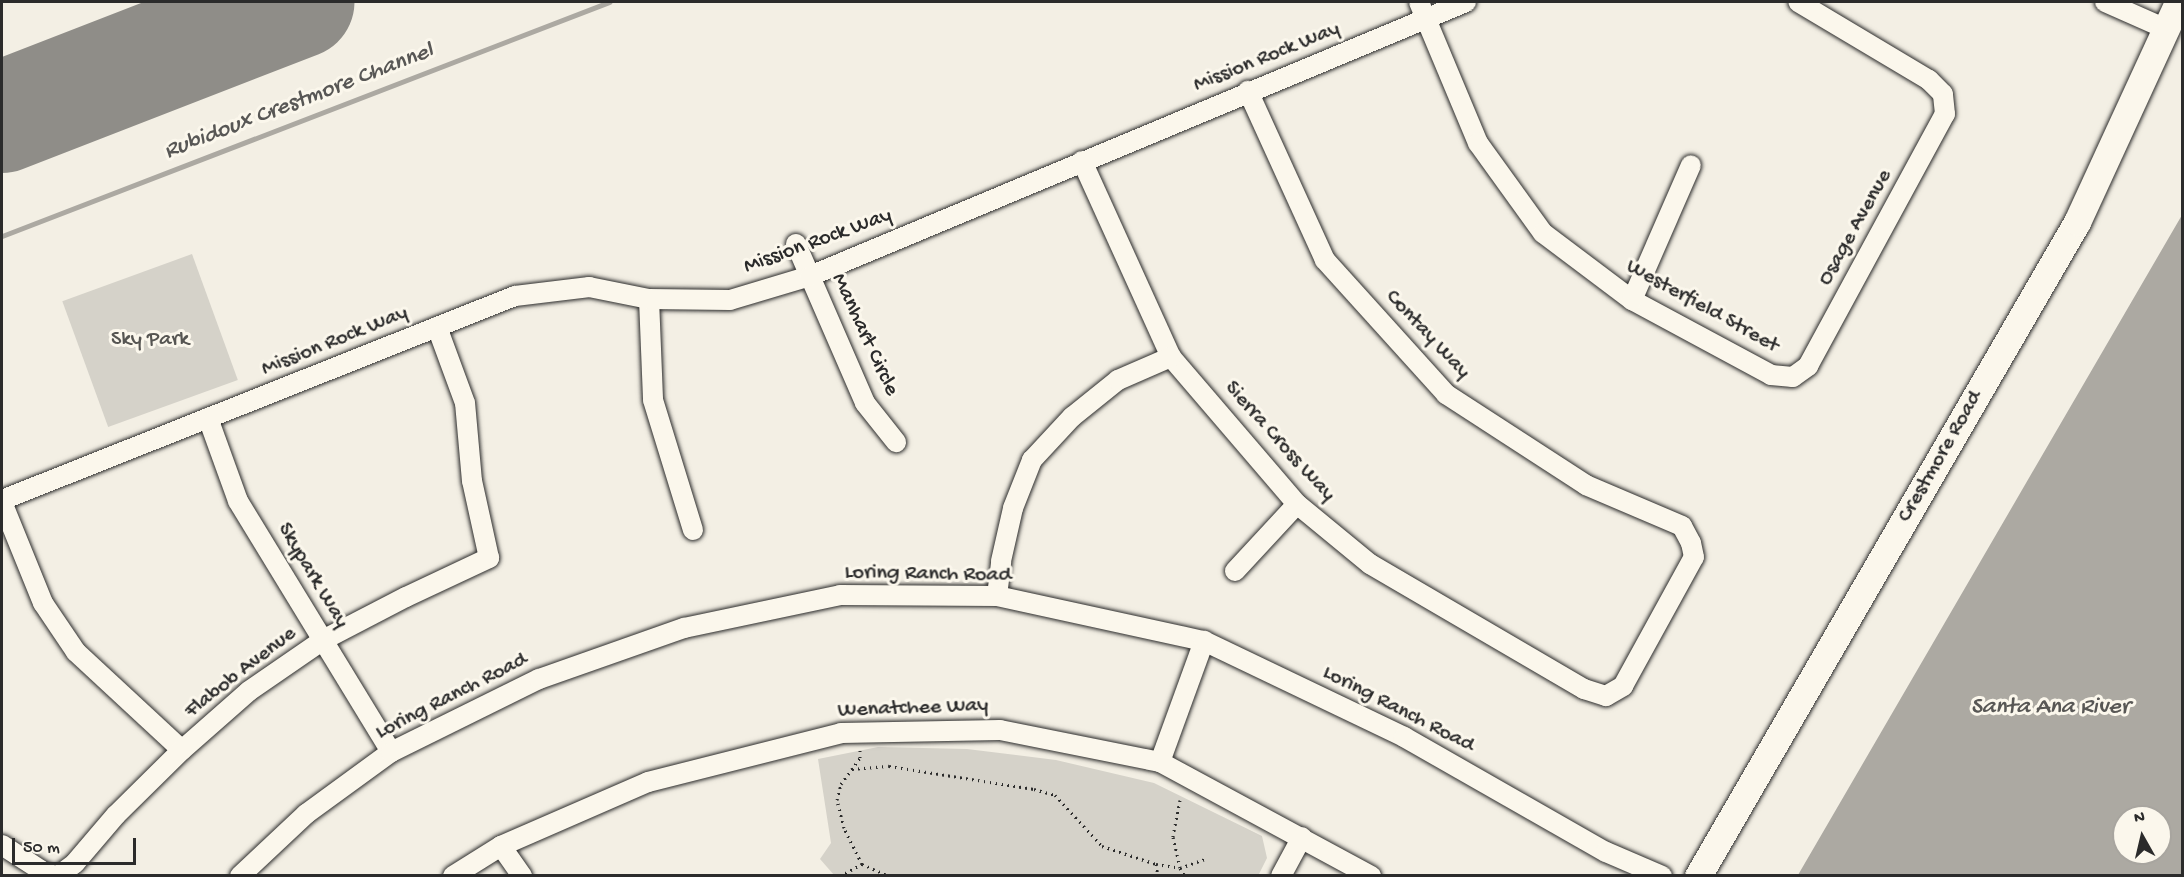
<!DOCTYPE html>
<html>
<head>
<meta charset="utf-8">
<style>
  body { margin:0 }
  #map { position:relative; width:2184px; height:877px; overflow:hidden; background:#f3efe4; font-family:"Gochi Hand",sans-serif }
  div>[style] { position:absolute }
  .green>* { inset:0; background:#d5d2c9; transform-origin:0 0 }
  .water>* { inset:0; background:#aca9a2 }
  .stream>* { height:5px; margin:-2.5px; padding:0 2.5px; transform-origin:2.5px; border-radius:2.5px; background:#aca9a2 }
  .runway>* { height:112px; margin:-56px; padding:0 56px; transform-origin:56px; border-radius:56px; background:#8f8d88 }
  .path>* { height:3px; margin-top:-1.5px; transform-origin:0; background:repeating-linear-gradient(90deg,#2b2b2b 0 1.5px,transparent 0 6px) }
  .roads { filter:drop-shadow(0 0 2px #2b2b2b) drop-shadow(0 0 2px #2b2b2b) }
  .street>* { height:20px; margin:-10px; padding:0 10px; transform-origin:10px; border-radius:10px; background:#fbf7ec }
  .secondary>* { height:27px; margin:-13.5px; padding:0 13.5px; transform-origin:13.5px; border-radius:13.5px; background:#fbf7ec }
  span { translate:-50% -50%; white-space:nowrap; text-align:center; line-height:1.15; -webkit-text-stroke:6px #fbf7ec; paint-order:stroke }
  .street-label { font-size:22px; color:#2b2b2b }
  .park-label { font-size:22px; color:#565552 }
  .water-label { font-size:24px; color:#585755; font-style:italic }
  .frame { position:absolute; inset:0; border:3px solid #2b2b2b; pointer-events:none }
  .north { position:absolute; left:2112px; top:805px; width:60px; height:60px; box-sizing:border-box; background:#fbf7ec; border:2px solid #a8a59f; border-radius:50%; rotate:352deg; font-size:16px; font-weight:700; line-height:24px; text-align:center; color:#2b2b2b }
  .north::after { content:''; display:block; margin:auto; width:21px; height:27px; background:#2b2b2b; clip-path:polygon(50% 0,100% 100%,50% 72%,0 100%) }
  .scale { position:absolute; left:12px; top:838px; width:124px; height:27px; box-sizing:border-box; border:3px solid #2b2b2b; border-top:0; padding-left:8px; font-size:18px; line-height:21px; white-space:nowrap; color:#2b2b2b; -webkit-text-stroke:4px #fbf7ec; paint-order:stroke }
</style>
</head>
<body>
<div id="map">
  <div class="green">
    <div style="left:192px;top:254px;width:134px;height:138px;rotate:70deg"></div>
    <div style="clip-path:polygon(878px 747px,967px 749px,1056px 760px,1154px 783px,1262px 836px,1267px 858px,1258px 876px,834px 875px,820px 859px,831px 843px,818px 759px)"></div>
  </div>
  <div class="water">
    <div style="clip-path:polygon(evenodd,2182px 215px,2182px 875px,1798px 875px,2182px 215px,2124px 817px,2160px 817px,2160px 853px,2124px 853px,2124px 817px)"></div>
  </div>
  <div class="stream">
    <div style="left:2px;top:236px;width:651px;rotate:-21.08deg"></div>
  </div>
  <div class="runway">
    <div style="left:2px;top:117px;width:318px;rotate:-21.2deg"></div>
  </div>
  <div class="path">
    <div style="left:852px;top:769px;width:37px;rotate:-5deg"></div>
    <div style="left:889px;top:766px;width:147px;rotate:9deg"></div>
    <div style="left:1034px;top:789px;width:22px;rotate:16deg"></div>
    <div style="left:1055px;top:795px;width:69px;rotate:47.3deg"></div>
    <div style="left:1102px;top:846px;width:57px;rotate:18.4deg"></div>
    <div style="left:1156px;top:864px;width:24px;rotate:9deg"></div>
    <div style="left:1180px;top:868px;width:29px;rotate:-20deg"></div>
    <div style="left:1180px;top:800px;width:38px;rotate:101deg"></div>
    <div style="left:1173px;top:837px;width:32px;rotate:77deg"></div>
    <div style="left:1180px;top:868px;width:9px;rotate:58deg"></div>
    <div style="left:862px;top:864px;width:30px;rotate:24deg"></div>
    <div style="left:1156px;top:864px;width:12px;rotate:81deg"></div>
    <div style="left:840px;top:876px;width:25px;rotate:-29deg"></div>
    <div style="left:862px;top:864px;width:40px;rotate:-116.6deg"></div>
    <div style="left:844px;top:828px;width:29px;rotate:-104deg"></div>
    <div style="left:837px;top:800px;width:16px;rotate:-76deg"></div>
    <div style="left:841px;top:784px;width:32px;rotate:-54deg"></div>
    <div style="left:860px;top:758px;width:9px;rotate:-90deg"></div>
  </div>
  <div class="roads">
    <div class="street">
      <div style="left:1419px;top:2px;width:153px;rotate:67.3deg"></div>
      <div style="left:1478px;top:143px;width:111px;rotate:54.2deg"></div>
      <div style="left:1543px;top:233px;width:111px;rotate:37deg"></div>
      <div style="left:1632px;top:300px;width:158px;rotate:28.3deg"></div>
      <div style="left:1771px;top:375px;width:22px;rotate:5deg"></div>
      <div style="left:1793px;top:377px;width:19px;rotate:-36deg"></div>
      <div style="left:1808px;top:366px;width:287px;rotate:-61.5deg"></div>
      <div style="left:1945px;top:114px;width:20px;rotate:-96deg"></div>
      <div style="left:1943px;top:94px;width:20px;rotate:-135deg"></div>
      <div style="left:1929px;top:80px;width:152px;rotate:-149.2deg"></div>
      <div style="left:2105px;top:2px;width:64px;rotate:23.8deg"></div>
      <div style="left:1082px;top:161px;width:215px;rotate:65.6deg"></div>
      <div style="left:1171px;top:357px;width:194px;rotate:49.4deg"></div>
      <div style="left:1297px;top:504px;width:94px;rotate:39.4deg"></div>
      <div style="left:1370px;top:564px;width:248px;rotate:30.3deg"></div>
      <div style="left:1584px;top:689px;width:23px;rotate:18deg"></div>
      <div style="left:1606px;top:696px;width:20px;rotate:-30deg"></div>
      <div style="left:1623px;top:686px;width:147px;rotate:-61.2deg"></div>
      <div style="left:1694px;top:557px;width:14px;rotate:-102deg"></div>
      <div style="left:1691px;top:543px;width:19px;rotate:-118deg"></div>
      <div style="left:1682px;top:526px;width:104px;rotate:-156.9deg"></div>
      <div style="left:1586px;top:485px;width:167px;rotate:-147deg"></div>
      <div style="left:1446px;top:394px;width:181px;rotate:-132.1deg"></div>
      <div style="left:1325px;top:260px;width:186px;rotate:-114.5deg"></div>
      <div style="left:796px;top:244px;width:173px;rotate:66.5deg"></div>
      <div style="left:865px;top:403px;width:50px;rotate:51.5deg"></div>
      <div style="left:649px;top:299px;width:101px;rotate:87.7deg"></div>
      <div style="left:653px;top:400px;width:136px;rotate:72.9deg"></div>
      <div style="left:1632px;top:300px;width:147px;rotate:-66.4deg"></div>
      <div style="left:208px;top:418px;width:88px;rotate:70.1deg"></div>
      <div style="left:238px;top:501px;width:294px;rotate:58.6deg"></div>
      <div style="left:2px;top:500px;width:552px;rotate:-21.69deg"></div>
      <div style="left:515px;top:296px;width:75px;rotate:-6.9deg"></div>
      <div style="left:589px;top:287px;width:61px;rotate:11.3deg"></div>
      <div style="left:649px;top:299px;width:81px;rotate:0.7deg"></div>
      <div style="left:730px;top:300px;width:84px;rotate:-16.7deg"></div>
      <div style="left:810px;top:276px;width:711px;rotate:-22.67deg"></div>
      <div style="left:2px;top:502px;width:109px;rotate:67.9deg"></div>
      <div style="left:43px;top:603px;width:59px;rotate:56deg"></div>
      <div style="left:76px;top:652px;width:144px;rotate:42.8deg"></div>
      <div style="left:1235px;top:571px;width:91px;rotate:-47.2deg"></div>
      <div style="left:997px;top:596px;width:35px;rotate:-83deg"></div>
      <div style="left:1001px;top:561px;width:54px;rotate:-77.2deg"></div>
      <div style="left:1013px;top:508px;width:52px;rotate:-68.4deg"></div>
      <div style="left:1032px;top:460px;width:59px;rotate:-47.1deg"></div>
      <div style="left:1072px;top:417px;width:59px;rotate:-38.8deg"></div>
      <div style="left:1118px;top:380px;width:58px;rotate:-23.5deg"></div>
      <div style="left:1160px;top:762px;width:129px;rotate:-70deg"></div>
      <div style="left:2px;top:845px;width:48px;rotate:33deg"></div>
      <div style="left:42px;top:871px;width:14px;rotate:21deg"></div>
      <div style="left:501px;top:846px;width:37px;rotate:55deg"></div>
      <div style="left:58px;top:876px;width:21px;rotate:-37deg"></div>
      <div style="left:75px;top:863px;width:63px;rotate:-49.5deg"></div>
      <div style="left:116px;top:815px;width:93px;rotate:-44.6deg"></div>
      <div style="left:182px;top:750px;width:89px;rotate:-41.4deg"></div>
      <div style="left:249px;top:691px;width:90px;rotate:-34.6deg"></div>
      <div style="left:323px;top:640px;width:93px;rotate:-27.4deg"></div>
      <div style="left:406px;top:597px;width:92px;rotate:-25.2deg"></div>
      <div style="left:489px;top:558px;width:79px;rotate:-102.4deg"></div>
      <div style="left:472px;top:481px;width:78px;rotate:-95.1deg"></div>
      <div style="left:465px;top:403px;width:81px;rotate:-110.2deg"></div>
      <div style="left:240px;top:876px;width:91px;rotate:-43.2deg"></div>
      <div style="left:306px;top:814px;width:105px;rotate:-36.1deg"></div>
      <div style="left:391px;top:752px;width:165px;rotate:-26.3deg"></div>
      <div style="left:539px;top:679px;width:154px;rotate:-19.4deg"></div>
      <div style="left:684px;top:628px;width:159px;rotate:-11.9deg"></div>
      <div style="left:840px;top:595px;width:157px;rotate:0.4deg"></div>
      <div style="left:997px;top:596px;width:212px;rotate:12.3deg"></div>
      <div style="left:1204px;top:641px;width:222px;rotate:25.6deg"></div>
      <div style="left:1404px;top:737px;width:232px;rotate:29.7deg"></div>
      <div style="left:1606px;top:852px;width:61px;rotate:23.2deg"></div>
      <div style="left:453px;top:876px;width:57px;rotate:-32deg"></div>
      <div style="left:501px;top:846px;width:160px;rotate:-23.5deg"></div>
      <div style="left:648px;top:782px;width:199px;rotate:-14.2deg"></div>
      <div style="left:841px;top:733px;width:159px;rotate:-1.1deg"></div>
      <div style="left:1000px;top:730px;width:163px;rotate:11.3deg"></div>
      <div style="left:1160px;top:762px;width:240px;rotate:28.4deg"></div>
      <div style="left:1281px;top:876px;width:44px;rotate:-61.7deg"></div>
    </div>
    <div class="secondary">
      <div style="left:1698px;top:876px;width:756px;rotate:-59.91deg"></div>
      <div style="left:2077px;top:222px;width:242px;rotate:-65.3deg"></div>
    </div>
  </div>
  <div class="street-label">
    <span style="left:1267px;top:58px;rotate:-22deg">Mission Rock Way</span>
    <span style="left:1856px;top:228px;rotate:-61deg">Osage Avenue</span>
    <span style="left:818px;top:242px;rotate:-20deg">Mission Rock Way</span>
    <span style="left:1702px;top:307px;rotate:29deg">Westerfield Street</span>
    <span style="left:864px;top:335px;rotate:65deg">Manhart Circle</span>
    <span style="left:1427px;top:335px;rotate:47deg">Contay Way</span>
    <span style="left:335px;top:342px;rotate:-22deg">Mission Rock Way</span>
    <span style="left:1279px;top:442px;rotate:48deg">Sierra Cross Way</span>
    <span style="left:1941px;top:457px;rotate:-60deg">Crestmore Road</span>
    <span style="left:928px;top:575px;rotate:1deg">Loring Ranch Road</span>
    <span style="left:312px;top:576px;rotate:59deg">Skypark Way</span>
    <span style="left:241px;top:673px;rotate:-38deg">Flabob Avenue</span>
    <span style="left:452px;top:697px;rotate:-27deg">Loring Ranch Road</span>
    <span style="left:913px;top:709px;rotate:-2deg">Wenatchee Way</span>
    <span style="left:1398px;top:710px;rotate:27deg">Loring Ranch Road</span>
  </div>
  <div class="park-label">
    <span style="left:150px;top:341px">Sky Park</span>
  </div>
  <div class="water-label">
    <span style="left:299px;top:102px;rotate:-21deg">Rubidoux Crestmore Channel</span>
    <span style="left:2050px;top:708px">Santa Ana River</span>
  </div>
  <div class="frame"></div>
  <div class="north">N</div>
  <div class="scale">50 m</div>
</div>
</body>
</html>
